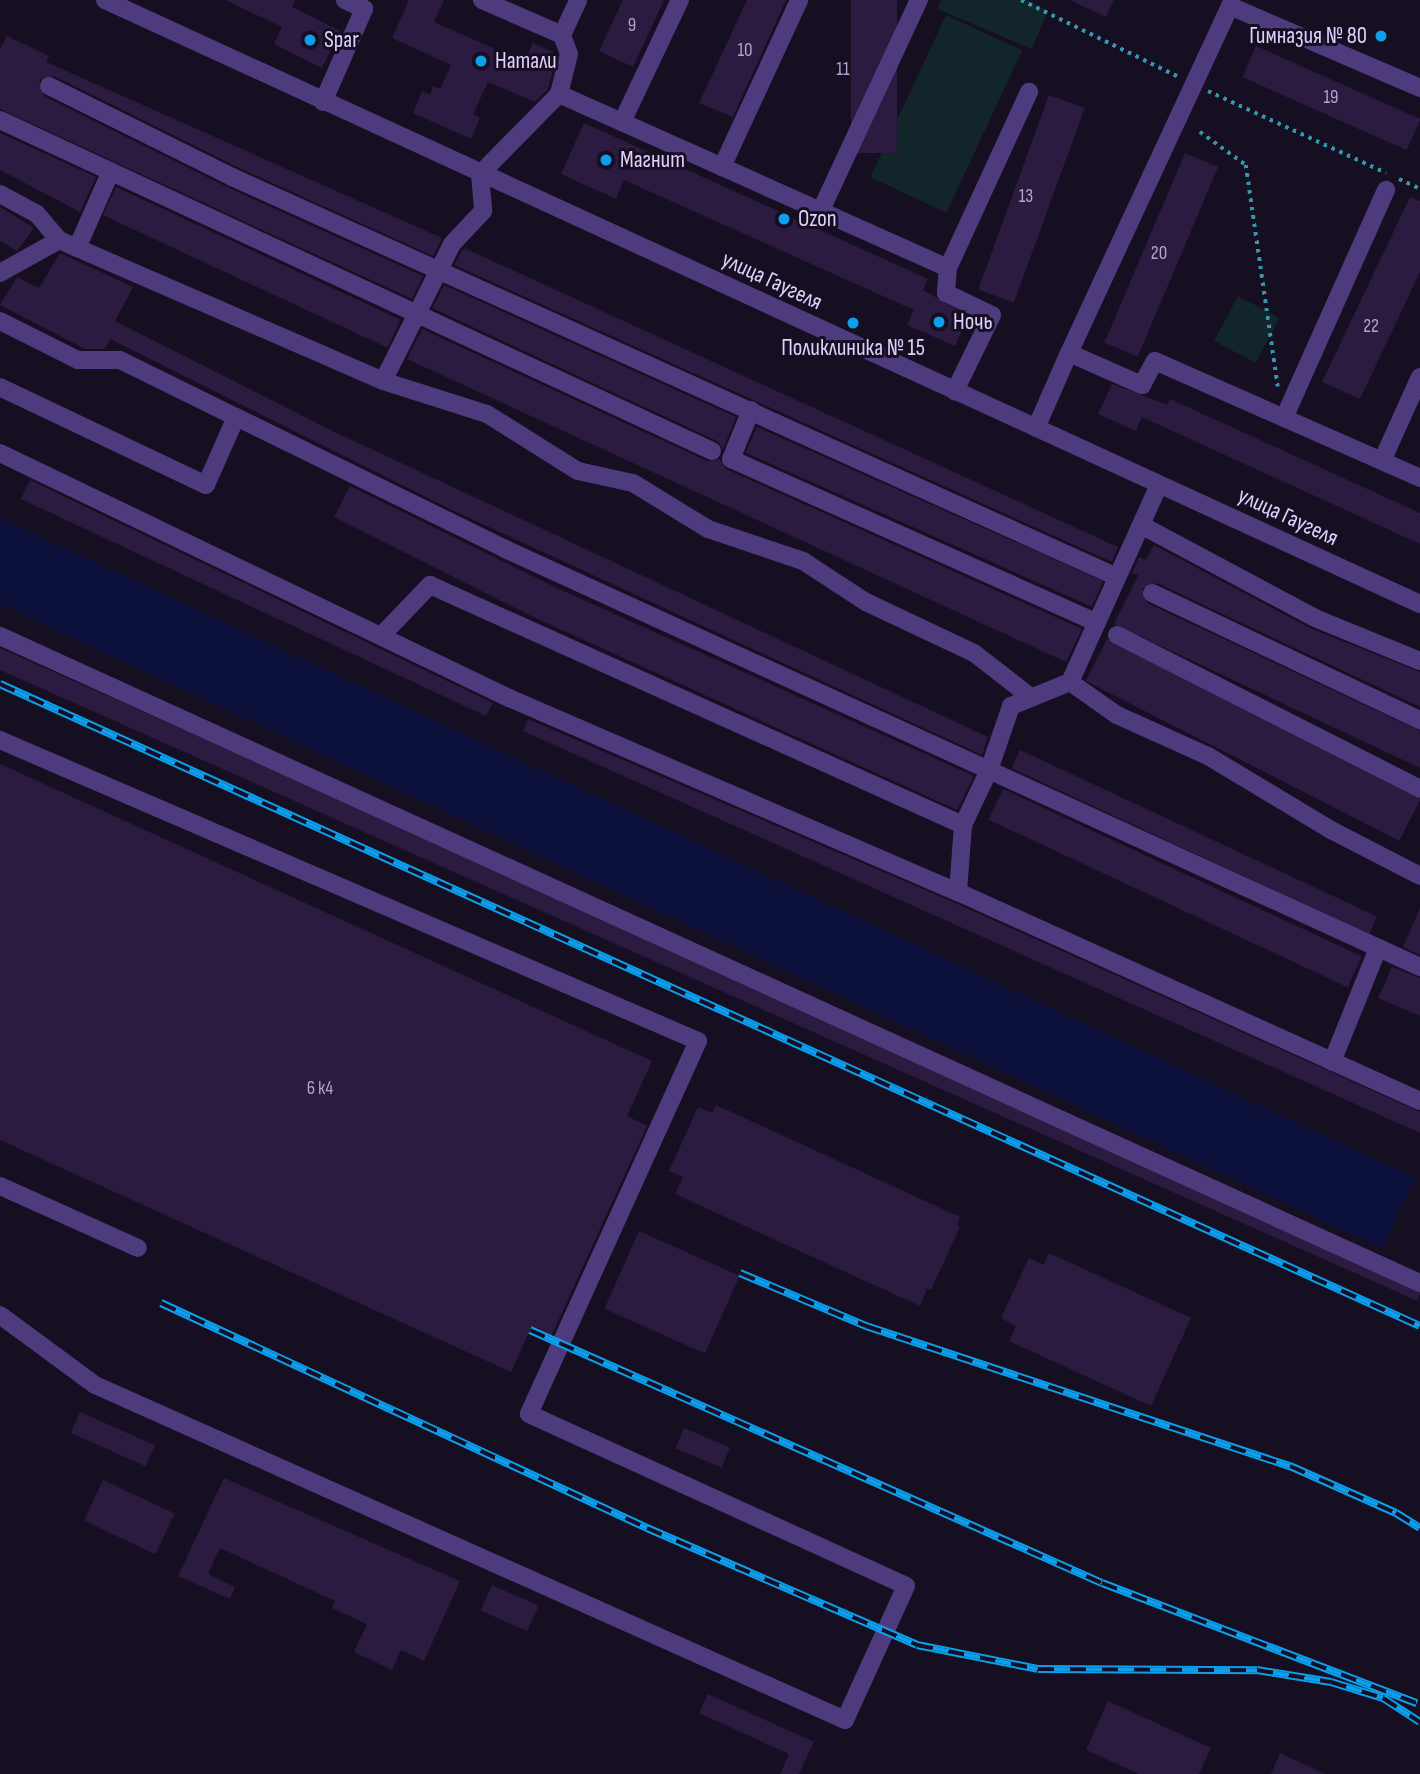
<!DOCTYPE html>
<html>
<head>
<meta charset="utf-8">
<style>
  body { margin:0 }
  #map { position:relative; width:1420px; height:1774px; overflow:hidden; background:#160e21; font-family:"Sofia Sans Condensed",sans-serif }
  div>[style] { position:absolute }
  .green>* { inset:0; background:#12252a; transform-origin:0 0 }
  .water>* { inset:0; background:#0c113c; transform-origin:0 0 }
  .building>* { inset:0; background:#2c1b41; transform-origin:0 0 }
  .path>* { height:3.5px; margin-top:-1.75px; transform-origin:0; background:repeating-linear-gradient(90deg,#3497ad 0 3.5px,transparent 0 8.5px) }
  .minor>* { height:18px; margin:-9px; padding:0 9px; transform-origin:9px; border-radius:9px; background:#4e3b7e }
  .rail>* { height:8px; margin-top:-4px; transform-origin:0; background:repeating-linear-gradient(90deg,#160e21 0 16px,#0b9fee 0 32px); box-sizing:border-box; border-block:2px solid #0b9fee }
  .dots>* { width:19px; height:19px; translate:-50% -50%; box-sizing:border-box; border:4px solid #160e21; border-radius:50% }
  span { translate:-50% -50%; white-space:nowrap; text-align:center; line-height:1.15; -webkit-text-stroke:6px #160e21; paint-order:stroke }
  .number-label { font-size:19px; color:#b3a3ce }
  .number-label span { -webkit-text-stroke-width:0 }
  .poi-label { font-size:23px; color:#e0d0fd }
  .right { translate:-100% -50%; text-align:right }
  .left { translate:0 -50%; text-align:left }
  .street-label { font-size:23px; color:#e0d0fd }
</style>
</head>
<body>
<div id="map">
  <div class="green">
    <div style="clip-path:polygon(941px 0,1025px 0,1048px 10px,1032px 49px,937px 9px)"></div>
    <div style="left:946px;top:15px;width:84px;height:179px;rotate:25deg"></div>
    <div style="left:1238px;top:296px;width:47px;height:51px;rotate:28deg"></div>
  </div>
  <div class="water">
    <div style="left:0;top:518px;width:1561px;height:78px;rotate:25deg"></div>
  </div>
  <div class="building">
    <div style="clip-path:polygon(225px 0,295px 0,292px 7px,340px 31px,322px 68px,274px 44px,282px 27px)"></div>
    <div style="clip-path:polygon(409px 0,444px 0,434px 22px,524px 62px,533px 43px,557px 54px,548px 89px,535px 102px,488px 82px,473px 114px,480px 118px,471px 139px,413px 113px,422px 91px,430px 95px,433px 86px,440px 89px,451px 65px,392px 38px)"></div>
    <div style="clip-path:polygon(623px 0,664px 0,633px 67px,599px 51px)"></div>
    <div style="clip-path:polygon(747px 0,786px 0,733px 117px,699px 103px)"></div>
    <div style="left:851px;top:0;width:46px;height:153px"></div>
    <div style="clip-path:polygon(1070px 0,1114px 0,1106px 17px)"></div>
    <div style="clip-path:polygon(7px 36px,49px 56px,46px 62px,442px 238px,433px 256px,237px 167px,54px 76px,39px 80px,44px 96px,227px 187px,423px 276px,412px 299px,0 109px,0 50px)"></div>
    <div style="left:1256px;top:46px;width:180px;height:34px;rotate:24deg"></div>
    <div style="left:1049px;top:95px;width:38px;height:207px;rotate:20deg"></div>
    <div style="clip-path:polygon(584px 123px,928px 279px,923px 290px,969px 316px,955px 346px,907px 325px,914px 310px,624px 180px,616px 199px,561px 174px)"></div>
    <div style="clip-path:polygon(0 133px,96px 177px,80px 212px,0 170px)"></div>
    <div style="left:1185px;top:153px;width:36px;height:206px;rotate:23deg"></div>
    <div style="left:116px;top:187px;width:314px;height:31px;rotate:25deg"></div>
    <div style="clip-path:polygon(1410px 197px,1420px 201px,1420px 272px,1360px 399px,1322px 382px)"></div>
    <div style="clip-path:polygon(0 207px,34px 228px,17px 251px,0 241px)"></div>
    <div style="clip-path:polygon(464px 248px,1118px 547px,1112px 562px,454px 265px)"></div>
    <div style="clip-path:polygon(60px 253px,133px 287px,115px 321px,337px 433px,988px 737px,982px 755px,450px 509px,110px 339px,105px 349px,85px 349px,0 305px,17px 277px,39px 288px)"></div>
    <div style="clip-path:polygon(444px 285px,736px 417px,723px 449px,717px 441px,432px 308px)"></div>
    <div style="clip-path:polygon(422px 329px,707px 461px,720px 459px,726px 469px,1082px 629px,1066px 662px,407px 359px)"></div>
    <div style="clip-path:polygon(1112px 384px,1168px 405px,1170px 399px,1420px 513px,1420px 544px,1142px 417px,1136px 431px,1098px 414px)"></div>
    <div style="left:757px;top:427px;width:379px;height:28px;rotate:24deg"></div>
    <div style="clip-path:polygon(30px 480px,493px 703px,486px 716px,21px 499px)"></div>
    <div style="clip-path:polygon(350px 486px,557px 588px,974px 776px,957px 810px,529px 615px,334px 517px)"></div>
    <div style="clip-path:polygon(1154px 545px,1310px 628px,1420px 672px,1420px 707px,1157px 583px,1142px 589px,1147px 603px,1420px 731px,1420px 768px,1114px 624px,1138px 575px,1132px 573px,1139px 557px,1146px 560px)"></div>
    <div style="left:1107px;top:639px;width:352px;height:47px;rotate:27deg"></div>
    <div style="left:0;top:648px;width:1560px;height:20px;rotate:24deg"></div>
    <div style="clip-path:polygon(528px 719px,953px 902px,1420px 1112px,1420px 1133px,523px 731px)"></div>
    <div style="left:1020px;top:750px;width:394px;height:20px;rotate:25deg"></div>
    <div style="clip-path:polygon(0 764px,652px 1061px,627px 1116px,647px 1126px,550px 1339px,530px 1330px,511px 1372px,0 1140px)"></div>
    <div style="left:1003px;top:789px;width:396px;height:34px;rotate:25deg"></div>
    <div style="clip-path:polygon(1420px 908px,1420px 955px,1403px 947px)"></div>
    <div style="clip-path:polygon(1392px 967px,1420px 978px,1420px 1016px,1378px 998px)"></div>
    <div style="clip-path:polygon(716px 1105px,960px 1217px,957px 1225px,960px 1227px,931px 1290px,927px 1289px,920px 1306px,675px 1194px,683px 1177px,669px 1171px,698px 1107px,712px 1113px)"></div>
    <div style="left:639px;top:1231px;width:110px;height:85px;rotate:24deg"></div>
    <div style="clip-path:polygon(1049px 1253px,1191px 1318px,1151px 1406px,1009px 1341px,1016px 1326px,1001px 1318px,1029px 1258px,1044px 1265px)"></div>
    <div style="left:80px;top:1412px;width:82px;height:23px;rotate:24deg"></div>
    <div style="left:684px;top:1428px;width:50px;height:22px;rotate:23deg"></div>
    <div style="clip-path:polygon(224px 1478px,460px 1581px,424px 1661px,401px 1650px,392px 1670px,354px 1652px,367px 1624px,332px 1608px,335px 1601px,220px 1548px,208px 1574px,235px 1587px,230px 1599px,178px 1576px)"></div>
    <div style="left:103px;top:1480px;width:79px;height:45px;rotate:25deg"></div>
    <div style="left:492px;top:1585px;width:51px;height:28px;rotate:24deg"></div>
    <div style="clip-path:polygon(708px 1694px,814px 1742px,799px 1774px,780px 1774px,789px 1754px,699px 1713px)"></div>
    <div style="clip-path:polygon(1108px 1701px,1211px 1748px,1199px 1774px,1139px 1774px,1086px 1750px)"></div>
    <div style="clip-path:polygon(1280px 1753px,1325px 1774px,1271px 1774px)"></div>
  </div>
  <div class="path">
    <div style="left:1021px;top:0;width:176px;rotate:26deg"></div>
    <div style="left:1208px;top:91px;width:196px;rotate:24.7deg"></div>
    <div style="left:1200px;top:132px;width:57px;rotate:35.7deg"></div>
    <div style="left:1246px;top:165px;width:224px;rotate:81.8deg"></div>
    <div style="left:1399px;top:179px;width:23px;rotate:25deg"></div>
  </div>
  <div class="minor">
    <div style="left:105px;top:0;width:1447px;rotate:24.67deg"></div>
    <div style="left:482px;top:0;width:87px;rotate:23.6deg"></div>
    <div style="left:562px;top:35px;width:38px;rotate:-65deg"></div>
    <div style="left:562px;top:35px;width:20px;rotate:70deg"></div>
    <div style="left:569px;top:54px;width:41px;rotate:104deg"></div>
    <div style="left:559px;top:94px;width:112px;rotate:134.6deg"></div>
    <div style="left:480px;top:174px;width:37px;rotate:85deg"></div>
    <div style="left:483px;top:211px;width:45px;rotate:133.2deg"></div>
    <div style="left:452px;top:244px;width:153px;rotate:116.7deg"></div>
    <div style="left:383px;top:381px;width:109px;rotate:17.6deg"></div>
    <div style="left:487px;top:414px;width:107px;rotate:32.1deg"></div>
    <div style="left:578px;top:471px;width:56px;rotate:12.3deg"></div>
    <div style="left:633px;top:483px;width:88px;rotate:31.5deg"></div>
    <div style="left:708px;top:529px;width:100px;rotate:18.6deg"></div>
    <div style="left:803px;top:561px;width:75px;rotate:33.1deg"></div>
    <div style="left:866px;top:602px;width:119px;rotate:25.3deg"></div>
    <div style="left:974px;top:653px;width:73px;rotate:37.8deg"></div>
    <div style="left:49px;top:86px;width:204px;rotate:26.4deg"></div>
    <div style="left:232px;top:177px;width:971px;rotate:24.32deg"></div>
    <div style="left:559px;top:94px;width:426px;rotate:24.1deg"></div>
    <div style="left:948px;top:268px;width:25px;rotate:95deg"></div>
    <div style="left:946px;top:293px;width:51px;rotate:25.6deg"></div>
    <div style="left:992px;top:315px;width:85px;rotate:116deg"></div>
    <div style="left:323px;top:102px;width:102px;rotate:-66.2deg"></div>
    <div style="left:364px;top:9px;width:21px;rotate:-155deg"></div>
    <div style="left:0;top:120px;width:785px;rotate:24.93deg"></div>
    <div style="left:622px;top:122px;width:135px;rotate:-64.6deg"></div>
    <div style="left:722px;top:167px;width:184px;rotate:-65.2deg"></div>
    <div style="left:0;top:194px;width:42px;rotate:28.4deg"></div>
    <div style="left:37px;top:214px;width:34px;rotate:50deg"></div>
    <div style="left:821px;top:210px;width:232px;rotate:-65deg"></div>
    <div style="left:77px;top:248px;width:84px;rotate:-66.2deg"></div>
    <div style="left:948px;top:268px;width:194px;rotate:-65.3deg"></div>
    <div style="left:0;top:273px;width:68px;rotate:-29.2deg"></div>
    <div style="left:59px;top:240px;width:353px;rotate:23.5deg"></div>
    <div style="left:0;top:321px;width:87px;rotate:26.6deg"></div>
    <div style="left:78px;top:360px;width:42px"></div>
    <div style="left:120px;top:360px;width:129px;rotate:26.2deg"></div>
    <div style="left:236px;top:417px;width:74px;rotate:113.8deg"></div>
    <div style="left:206px;top:485px;width:228px;rotate:-154.6deg"></div>
    <div style="left:1069px;top:353px;width:383px;rotate:-65.1deg"></div>
    <div style="left:1230px;top:6px;width:207px;rotate:23.3deg"></div>
    <div style="left:751px;top:410px;width:53px;rotate:112.2deg"></div>
    <div style="left:731px;top:459px;width:401px;rotate:24.1deg"></div>
    <div style="left:236px;top:417px;width:300px;rotate:26.1deg"></div>
    <div style="left:505px;top:549px;width:1006px;rotate:24.55deg"></div>
    <div style="left:1284px;top:418px;width:250px;rotate:-65.9deg"></div>
    <div style="left:1036px;top:428px;width:82px;rotate:-66.3deg"></div>
    <div style="left:1069px;top:353px;width:80px;rotate:23.7deg"></div>
    <div style="left:1142px;top:385px;width:27px;rotate:-62deg"></div>
    <div style="left:1155px;top:361px;width:290px;rotate:23.8deg"></div>
    <div style="left:0;top:453px;width:565px;rotate:25.7deg"></div>
    <div style="left:509px;top:698px;width:489px;rotate:23.4deg"></div>
    <div style="left:958px;top:892px;width:507px;rotate:24.34deg"></div>
    <div style="left:1382px;top:461px;width:92px;rotate:-65.7deg"></div>
    <div style="left:1141px;top:525px;width:197px;rotate:28.1deg"></div>
    <div style="left:1315px;top:618px;width:113px;rotate:22.3deg"></div>
    <div style="left:1152px;top:593px;width:297px;rotate:25.4deg"></div>
    <div style="left:1117px;top:635px;width:340px;rotate:26.9deg"></div>
    <div style="left:0;top:636px;width:1560px;rotate:24.5deg"></div>
    <div style="left:381px;top:636px;width:71px;rotate:-46.1deg"></div>
    <div style="left:430px;top:585px;width:585px;rotate:24.24deg"></div>
    <div style="left:963px;top:825px;width:67px;rotate:94.3deg"></div>
    <div style="left:1070px;top:682px;width:57px;rotate:35.1deg"></div>
    <div style="left:1117px;top:715px;width:100px;rotate:24.3deg"></div>
    <div style="left:1208px;top:756px;width:144px;rotate:31deg"></div>
    <div style="left:1331px;top:830px;width:100px;rotate:27.3deg"></div>
    <div style="left:0;top:740px;width:760px;rotate:23.33deg"></div>
    <div style="left:698px;top:1041px;width:409px;rotate:114.4deg"></div>
    <div style="left:529px;top:1414px;width:414px;rotate:24.5deg"></div>
    <div style="left:906px;top:1586px;width:147px;rotate:114.5deg"></div>
    <div style="left:845px;top:1720px;width:821px;rotate:-155.93deg"></div>
    <div style="left:95px;top:1385px;width:118px;rotate:-143.6deg"></div>
    <div style="left:963px;top:825px;width:61px;rotate:-64.7deg"></div>
    <div style="left:989px;top:770px;width:68px;rotate:-71deg"></div>
    <div style="left:1011px;top:706px;width:64px;rotate:-22.1deg"></div>
    <div style="left:1070px;top:682px;width:216px;rotate:-65.7deg"></div>
    <div style="left:1332px;top:1062px;width:123px;rotate:-68deg"></div>
    <div style="left:0;top:1186px;width:151px;rotate:24.2deg"></div>
  </div>
  <div class="rail">
    <div style="left:0;top:684px;width:1558px;rotate:24.33deg"></div>
    <div style="left:740px;top:1273px;width:137px;rotate:22.8deg"></div>
    <div style="left:866px;top:1326px;width:447px;rotate:18.3deg"></div>
    <div style="left:1290px;top:1466px;width:116px;rotate:23.9deg"></div>
    <div style="left:1396px;top:1513px;width:28px;rotate:32deg"></div>
    <div style="left:161px;top:1303px;width:536px;rotate:24.84deg"></div>
    <div style="left:647px;top:1528px;width:294px;rotate:23.4deg"></div>
    <div style="left:917px;top:1645px;width:123px;rotate:11.2deg"></div>
    <div style="left:1038px;top:1669px;width:219px;rotate:0.3deg"></div>
    <div style="left:1257px;top:1670px;width:75px;rotate:9.2deg"></div>
    <div style="left:1331px;top:1682px;width:54px;rotate:17.1deg"></div>
    <div style="left:1383px;top:1698px;width:44px;rotate:33deg"></div>
    <div style="left:530px;top:1330px;width:625px;rotate:23.86deg"></div>
    <div style="left:1102px;top:1583px;width:337px;rotate:20.9deg"></div>
  </div>
  <div class="dots">
    <div style="left:1381px;top:36px;background:#0b9fee"></div>
    <div style="left:310px;top:40px;background:#0b9fee"></div>
    <div style="left:481px;top:61px;background:#0b9fee"></div>
    <div style="left:606px;top:160px;background:#0b9fee"></div>
    <div style="left:784px;top:219px;background:#0b9fee"></div>
    <div style="left:939px;top:322px;background:#0b9fee"></div>
    <div style="left:853px;top:323px;background:#0b9fee"></div>
  </div>
  <div class="number-label">
    <span style="left:632px;top:26px">9</span>
    <span style="left:745px;top:51px">10</span>
    <span style="left:843px;top:70px">11</span>
    <span style="left:1331px;top:98px">19</span>
    <span style="left:1026px;top:197px">13</span>
    <span style="left:1159px;top:254px">20</span>
    <span style="left:1371px;top:327px">22</span>
    <span style="left:320px;top:1089px">6 к4</span>
  </div>
  <div class="poi-label">
    <span class="right" style="left:1367px;top:36px">Гимназия № 80</span>
    <span class="left" style="left:324px;top:40px">Spar</span>
    <span class="left" style="left:495px;top:61px">Натали</span>
    <span class="left" style="left:620px;top:160px">Магнит</span>
    <span class="left" style="left:798px;top:219px">Ozon</span>
    <span class="left" style="left:953px;top:322px">Ночь</span>
    <span style="left:853px;top:348px">Поликлиника № 15</span>
  </div>
  <div class="street-label">
    <span style="left:772px;top:281px;rotate:25deg">улица Гаугеля</span>
    <span style="left:1288px;top:517px;rotate:25deg">улица Гаугеля</span>
  </div>
</div>
</body>
</html>
